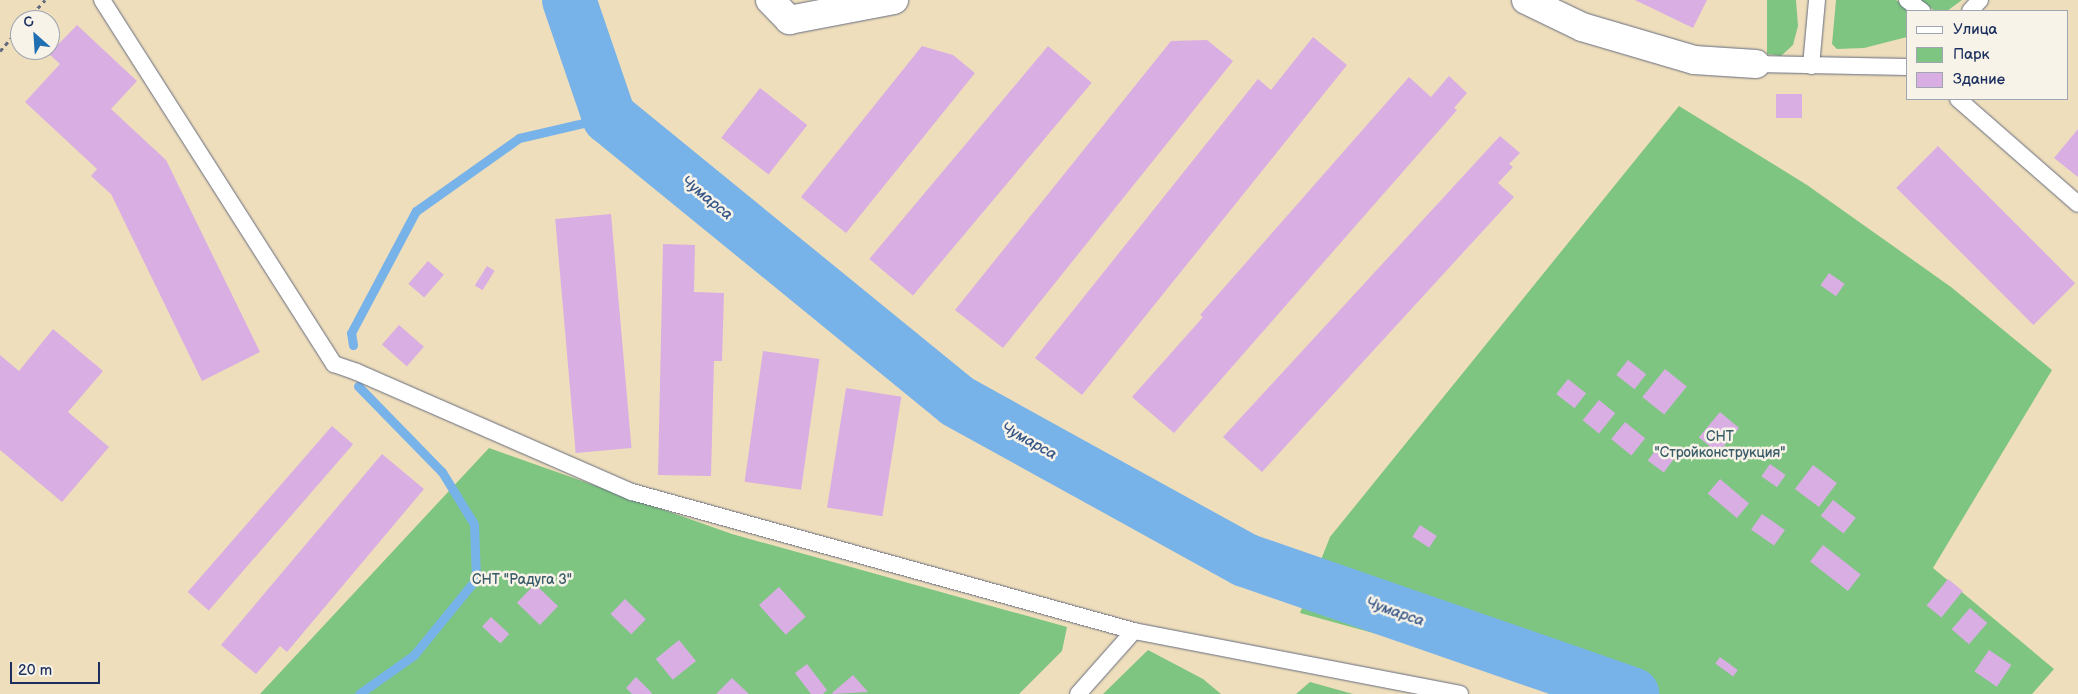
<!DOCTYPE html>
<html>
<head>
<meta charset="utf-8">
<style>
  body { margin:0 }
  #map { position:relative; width:2078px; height:694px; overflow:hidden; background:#efdebc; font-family:"Balsamiq Sans",sans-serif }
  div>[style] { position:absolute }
  .green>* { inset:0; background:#7ec581 }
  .stream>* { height:9px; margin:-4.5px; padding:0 4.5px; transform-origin:4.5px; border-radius:4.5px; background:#77b3e9 }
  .river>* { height:54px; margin:-27px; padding:0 27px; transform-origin:27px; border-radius:27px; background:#77b3e9 }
  .building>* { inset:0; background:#d9aee3; transform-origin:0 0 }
  .path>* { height:3px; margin-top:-1.5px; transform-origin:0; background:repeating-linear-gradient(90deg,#656c7f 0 4px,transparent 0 8px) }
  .roads { filter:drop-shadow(0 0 1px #656c7f) drop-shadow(0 0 1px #656c7f) }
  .lane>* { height:16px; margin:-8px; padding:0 8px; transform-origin:8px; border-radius:8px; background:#fff }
  .street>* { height:28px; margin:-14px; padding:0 14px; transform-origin:14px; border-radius:14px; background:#fff }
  span { translate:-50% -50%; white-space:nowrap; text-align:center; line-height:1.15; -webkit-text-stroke:5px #f7f3e8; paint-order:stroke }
  .park-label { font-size:14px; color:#395c68 }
  .water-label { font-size:15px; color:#375788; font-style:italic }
  .legend { position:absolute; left:1906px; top:10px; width:162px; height:90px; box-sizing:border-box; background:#f7f3e8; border:1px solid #9fa5b1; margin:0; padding:6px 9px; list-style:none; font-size:15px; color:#1b2f5e }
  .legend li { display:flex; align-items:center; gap:10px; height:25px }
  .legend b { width:25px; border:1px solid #9fa5b1 }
  .north { position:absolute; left:10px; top:10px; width:50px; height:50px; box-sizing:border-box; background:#f7f3e8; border:1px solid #9fa5b1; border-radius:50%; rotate:334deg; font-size:14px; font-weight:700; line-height:20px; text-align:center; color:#1b2f5e }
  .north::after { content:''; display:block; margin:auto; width:18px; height:22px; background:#1f6fb2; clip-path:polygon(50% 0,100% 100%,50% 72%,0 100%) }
  .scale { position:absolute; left:10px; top:662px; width:90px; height:22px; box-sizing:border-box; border:2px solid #1b2f5e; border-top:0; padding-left:6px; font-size:15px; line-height:18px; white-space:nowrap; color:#1b2f5e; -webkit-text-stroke:4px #f7f3e8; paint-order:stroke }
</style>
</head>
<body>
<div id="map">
  <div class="green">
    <div style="clip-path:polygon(1767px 0,1796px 0,1798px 26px,1793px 45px,1781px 56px,1767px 54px)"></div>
    <div style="clip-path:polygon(1836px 0,1896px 0,1912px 11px,1907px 11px,1907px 37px,1864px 48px,1837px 49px,1832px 44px)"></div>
    <div style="clip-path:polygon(1920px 0,1962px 0,1947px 11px,1935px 11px)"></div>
    <div style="clip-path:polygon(1679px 106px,1807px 185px,1951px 287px,2052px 370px,1933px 568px,2054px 669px,2032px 694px,1596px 694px,1300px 613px,1330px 537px)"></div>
    <div style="clip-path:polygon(489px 448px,732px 534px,1067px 627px,1062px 651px,1019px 694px,260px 694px)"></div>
    <div style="clip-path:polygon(1148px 650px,1203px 679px,1221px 694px,1103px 694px)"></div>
    <div style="clip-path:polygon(1310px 682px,1353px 694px,1296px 694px)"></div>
  </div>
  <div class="stream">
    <div style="left:353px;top:345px;width:12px;rotate:-99deg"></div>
    <div style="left:351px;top:333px;width:138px;rotate:-62deg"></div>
    <div style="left:416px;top:211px;width:126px;rotate:-35.3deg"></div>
    <div style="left:519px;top:138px;width:92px;rotate:-13.1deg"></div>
    <div style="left:358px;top:386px;width:120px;rotate:45.7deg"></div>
    <div style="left:442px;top:472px;width:61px;rotate:58.4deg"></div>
    <div style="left:474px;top:524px;width:55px;rotate:87.9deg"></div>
    <div style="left:476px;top:579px;width:98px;rotate:129.2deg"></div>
    <div style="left:414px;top:655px;width:67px;rotate:144.7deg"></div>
  </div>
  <div class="river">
    <div style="left:569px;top:0;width:124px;rotate:71.1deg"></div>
    <div style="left:609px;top:117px;width:449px;rotate:39.2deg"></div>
    <div style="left:957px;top:401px;width:329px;rotate:28.9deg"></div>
    <div style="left:1245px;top:560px;width:410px;rotate:19.1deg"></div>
  </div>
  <div class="building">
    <div style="clip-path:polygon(1635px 0,1707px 0,1693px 28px)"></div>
    <div style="clip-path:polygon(77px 25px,137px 81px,111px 109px,166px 160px,260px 352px,202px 381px,111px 194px,91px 176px,97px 169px,25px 102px,60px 64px,49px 54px)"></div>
    <div style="clip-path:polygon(1313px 37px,1347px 65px,1082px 395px,1035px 358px,1258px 79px,1271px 90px)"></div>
    <div style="clip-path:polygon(1207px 40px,1233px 61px,1003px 348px,955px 310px,1171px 41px)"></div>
    <div style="clip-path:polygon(922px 46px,953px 55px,975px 73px,846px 233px,801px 197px)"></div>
    <div style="left:1048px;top:46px;width:57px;height:278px;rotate:40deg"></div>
    <div style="clip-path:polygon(1449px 76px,1467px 93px,1454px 108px,1457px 110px,1174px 433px,1132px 397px,1203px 317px,1200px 315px,1409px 77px,1431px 97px)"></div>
    <div style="left:760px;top:88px;width:60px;height:63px;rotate:38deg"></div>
    <div style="left:1776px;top:94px;width:26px;height:24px"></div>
    <div style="clip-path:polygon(2078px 129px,2078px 177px,2054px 158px)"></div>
    <div style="clip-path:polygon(1500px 136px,1520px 153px,1509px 164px,1513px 167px,1498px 183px,1514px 197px,1262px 472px,1223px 437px)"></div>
    <div style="left:1938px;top:146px;width:194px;height:59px;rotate:45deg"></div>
    <div style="left:611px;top:214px;width:235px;height:56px;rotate:85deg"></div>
    <div style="clip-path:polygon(663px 244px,695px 245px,694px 292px,724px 293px,722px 361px,714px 361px,711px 476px,658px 475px)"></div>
    <div style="left:428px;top:261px;width:21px;height:30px;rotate:41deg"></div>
    <div style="left:487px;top:266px;width:9px;height:23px;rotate:32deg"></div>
    <div style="left:1829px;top:273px;width:19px;height:15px;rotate:35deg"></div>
    <div style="left:399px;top:325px;width:33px;height:26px;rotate:41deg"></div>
    <div style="clip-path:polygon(53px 329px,103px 371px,68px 412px,109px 447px,62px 502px,0 450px,0 355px,19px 371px)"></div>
    <div style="left:763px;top:351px;width:57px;height:132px;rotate:8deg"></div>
    <div style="left:1628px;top:360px;width:23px;height:19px;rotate:38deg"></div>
    <div style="left:1665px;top:369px;width:28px;height:36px;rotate:39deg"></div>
    <div style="left:1568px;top:379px;width:23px;height:19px;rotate:38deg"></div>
    <div style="left:846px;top:388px;width:56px;height:121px;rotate:9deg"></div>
    <div style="left:1599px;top:400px;width:21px;height:26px;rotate:39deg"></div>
    <div style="left:1720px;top:412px;width:25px;height:33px;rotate:40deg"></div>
    <div style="left:1625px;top:422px;width:26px;height:22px;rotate:39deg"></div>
    <div style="left:332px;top:426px;width:28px;height:220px;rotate:41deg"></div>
    <div style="left:1661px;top:443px;width:20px;height:22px;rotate:37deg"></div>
    <div style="clip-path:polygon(382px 454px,424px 489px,287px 652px,280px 646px,256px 674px,221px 645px)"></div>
    <div style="left:1770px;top:464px;width:19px;height:15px;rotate:35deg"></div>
    <div style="left:1813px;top:465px;width:30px;height:30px;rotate:37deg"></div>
    <div style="left:1720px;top:479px;width:38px;height:19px;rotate:40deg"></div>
    <div style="left:1833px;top:500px;width:29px;height:20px;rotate:38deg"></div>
    <div style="left:1762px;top:514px;width:28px;height:19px;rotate:35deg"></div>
    <div style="left:1420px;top:525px;width:20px;height:14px;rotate:33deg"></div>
    <div style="left:1823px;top:545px;width:48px;height:21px;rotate:38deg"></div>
    <div style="left:1948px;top:579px;width:19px;height:34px;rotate:39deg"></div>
    <div style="left:535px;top:584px;width:32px;height:26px;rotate:44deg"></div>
    <div style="left:779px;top:587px;width:40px;height:27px;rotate:48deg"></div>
    <div style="left:625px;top:599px;width:29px;height:21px;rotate:44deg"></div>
    <div style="left:1970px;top:608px;width:23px;height:28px;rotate:41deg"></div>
    <div style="left:491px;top:617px;width:25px;height:13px;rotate:43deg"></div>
    <div style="left:679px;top:640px;width:27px;height:30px;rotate:51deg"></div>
    <div style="left:1989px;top:650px;width:27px;height:26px;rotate:34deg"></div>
    <div style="left:1720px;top:657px;width:22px;height:8px;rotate:36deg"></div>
    <div style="clip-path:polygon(807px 664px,827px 690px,823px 694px,811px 694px,795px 673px)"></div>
    <div style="clip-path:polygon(853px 675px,868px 692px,833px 694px,832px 693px)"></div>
    <div style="clip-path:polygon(636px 677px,652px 693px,651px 694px,632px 694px,626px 688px)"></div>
    <div style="clip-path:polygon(732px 678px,749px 694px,716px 694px)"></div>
  </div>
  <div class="path">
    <div style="left:27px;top:20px;width:27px;rotate:-48deg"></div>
    <div style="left:0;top:51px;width:30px;rotate:-49deg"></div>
  </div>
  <div class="roads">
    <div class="lane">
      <div style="left:102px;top:0;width:432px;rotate:57.5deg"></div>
      <div style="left:334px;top:364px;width:24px;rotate:19deg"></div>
      <div style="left:357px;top:372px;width:300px;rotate:23.6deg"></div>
      <div style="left:632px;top:492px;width:521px;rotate:15.48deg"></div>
      <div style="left:1134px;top:631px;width:332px;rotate:10.9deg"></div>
      <div style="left:1907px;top:0;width:19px;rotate:36deg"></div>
      <div style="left:1970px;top:11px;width:15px;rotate:-48deg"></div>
      <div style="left:1756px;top:64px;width:151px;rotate:1.1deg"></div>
      <div style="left:1811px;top:66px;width:66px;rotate:-84.8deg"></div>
      <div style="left:1958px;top:99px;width:159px;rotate:41.2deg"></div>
      <div style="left:1078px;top:694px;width:84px;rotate:-48.4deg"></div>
    </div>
    <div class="street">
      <div style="left:770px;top:0;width:28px;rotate:46deg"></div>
      <div style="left:789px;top:20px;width:107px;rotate:-10.8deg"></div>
      <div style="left:1526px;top:0;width:62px;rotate:25.7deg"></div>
      <div style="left:1582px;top:27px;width:117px;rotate:16.4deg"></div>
      <div style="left:1694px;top:60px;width:62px;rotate:3.7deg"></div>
    </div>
  </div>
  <div class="park-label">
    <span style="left:1720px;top:445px">СНТ<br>"Стройконструкция"</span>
    <span style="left:522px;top:580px">СНТ "Радуга 3"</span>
  </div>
  <div class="water-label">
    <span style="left:707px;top:198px;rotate:39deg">Чумарса</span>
    <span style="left:1029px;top:441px;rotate:29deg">Чумарса</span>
    <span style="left:1395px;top:612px;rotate:19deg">Чумарса</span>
  </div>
  <ul class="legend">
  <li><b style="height:6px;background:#fff"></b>Улица</li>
  <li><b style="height:14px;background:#7ec581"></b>Парк</li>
  <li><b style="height:14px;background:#d9aee3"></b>Здание</li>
  </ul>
  <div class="north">С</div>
  <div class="scale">20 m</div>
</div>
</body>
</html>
